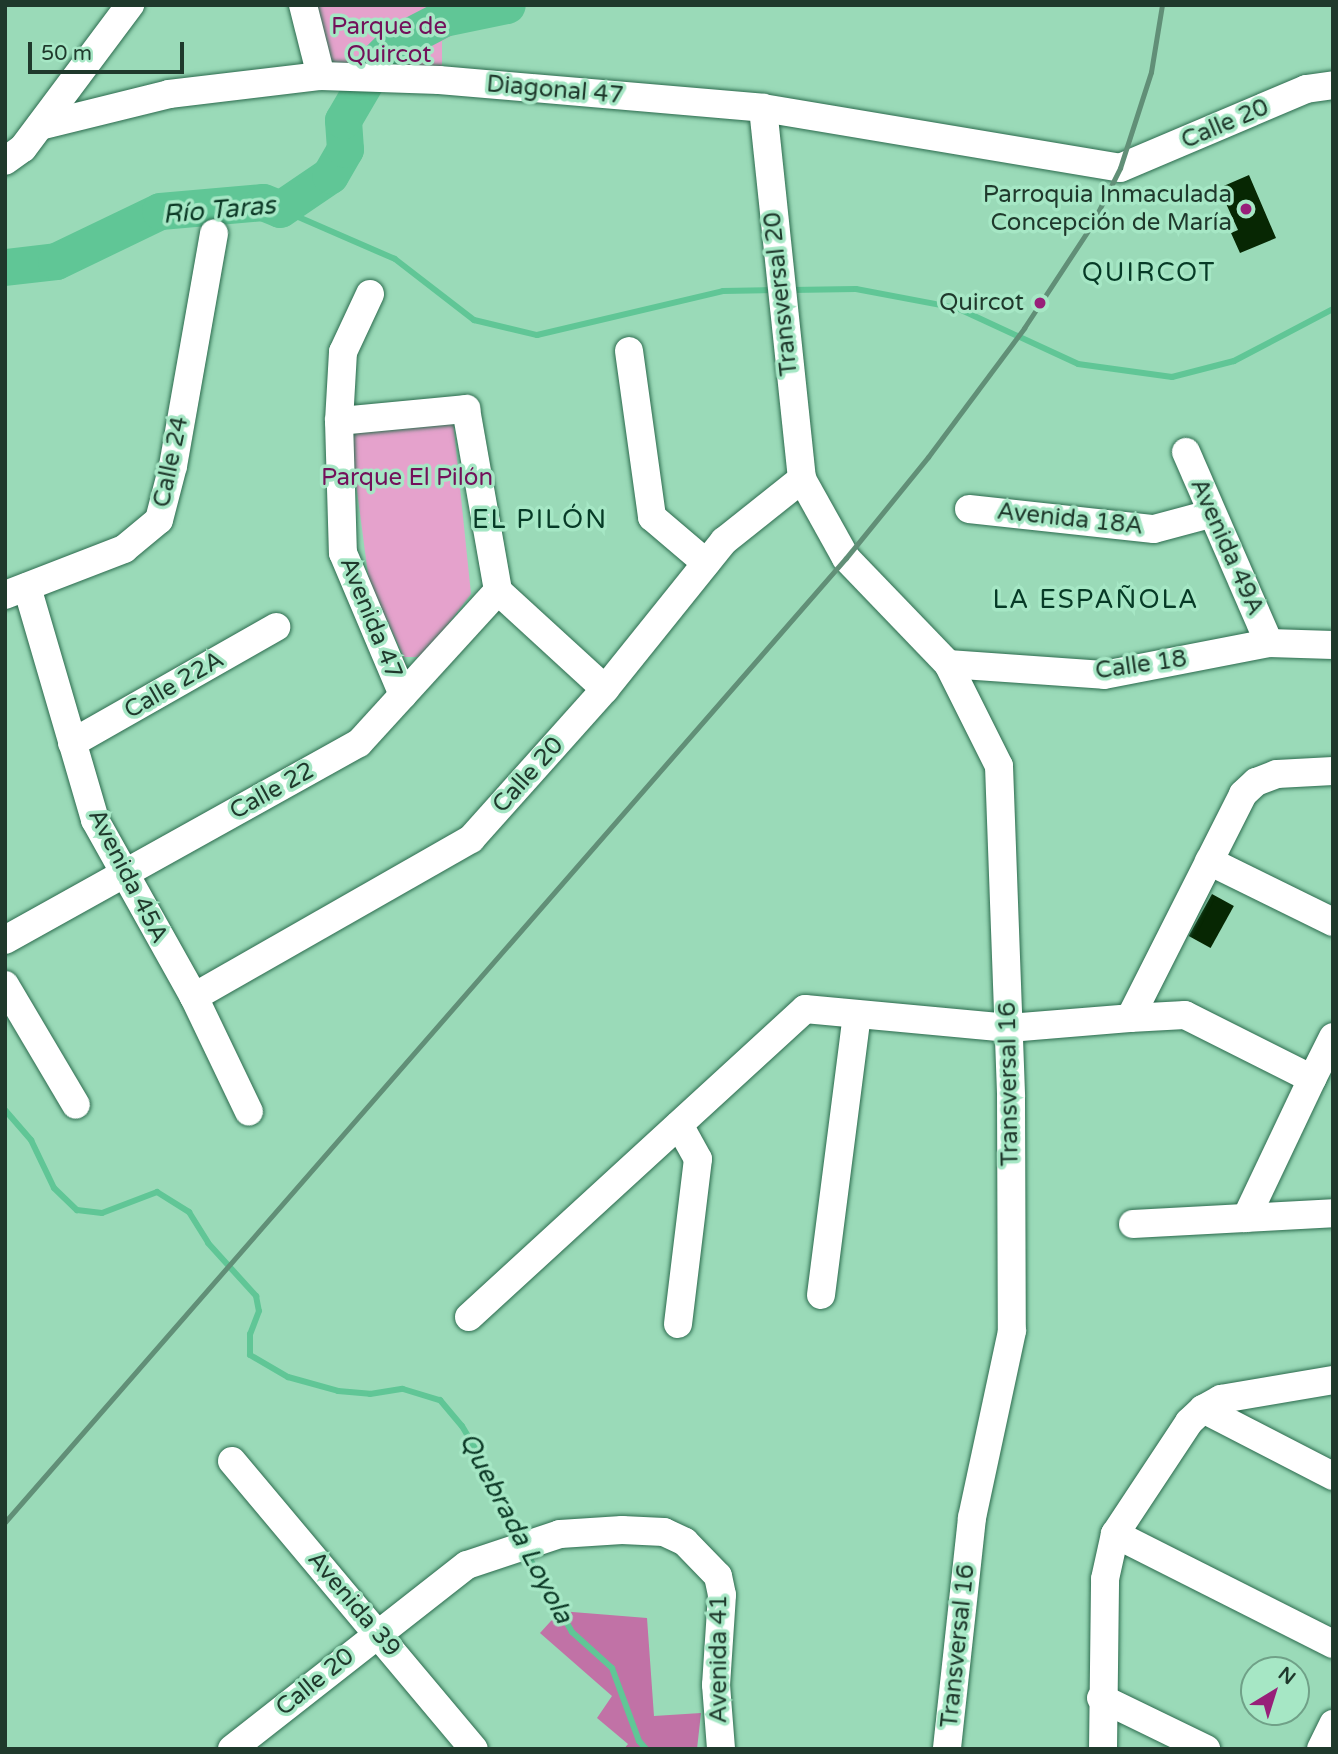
<!DOCTYPE html>
<html>
<head>
<meta charset="utf-8">
<style>
  body { margin:0 }
  #map { position:relative; width:1338px; height:1754px; overflow:hidden; background:#9adab8; font-family:"Varela Round",sans-serif }
  div>[style] { position:absolute }
  .green>* { inset:0; background:#e5a2cc }
  .forest>* { inset:0; background:#c172a6 }
  .stream>* { height:6px; margin:-3px; padding:0 3px; transform-origin:3px; border-radius:3px; background:#60c696 }
  .river>* { height:37px; margin:-18.5px; padding:0 18.5px; transform-origin:18.5px; border-radius:18.5px; background:#60c696 }
  .building>* { inset:0; background:#072703; transform-origin:0 0 }
  .roads { filter:drop-shadow(0 0 2px #2c6b4e) drop-shadow(0 0 2px #2c6b4e) }
  .minor>* { height:28px; margin:-14px; padding:0 14px; transform-origin:14px; border-radius:14px; background:#fff }
  .rail>* { height:5px; margin:-2.5px; padding:0 2.5px; transform-origin:2.5px; border-radius:2.5px; background:#618f77 }
  .dots>* { width:19px; height:19px; translate:-50% -50%; box-sizing:border-box; border:4px solid #a6e7c5; border-radius:50% }
  span { translate:-50% -50%; white-space:nowrap; text-align:center; line-height:1.15; -webkit-text-stroke:7px #a6e7c5; paint-order:stroke }
  .park-label { font-size:24px; color:#73115a }
  .street-label { font-size:24px; color:#1f392c }
  .poi-label { font-size:24px; color:#1f392c }
  .right { translate:-100% -50%; text-align:right }
  .water-label { font-size:26px; color:#0c3926; font-style:italic }
  .neighbourhood-label { font-size:26px; color:#063a26; letter-spacing:2px }
  .frame { position:absolute; inset:0; border:7px solid #1f392c; pointer-events:none }
  .north { position:absolute; left:1240px; top:1656px; width:70px; height:70px; box-sizing:border-box; background:#a6e7c5; border:2px solid #70a188; border-radius:50%; rotate:38deg; font-size:19px; font-weight:700; line-height:28px; text-align:center; color:#1f392c }
  .north::after { content:''; display:block; margin:auto; width:24px; height:32px; background:#981f79; clip-path:polygon(50% 0,100% 100%,50% 72%,0 100%) }
  .scale { position:absolute; left:28px; top:42px; width:156px; height:32px; box-sizing:border-box; border:4px solid #1f392c; border-top:0; padding-left:9px; font-size:21px; line-height:24px; white-space:nowrap; color:#1f392c; -webkit-text-stroke:5px #a6e7c5; paint-order:stroke }
</style>
</head>
<body>
<div id="map">
  <div class="green">
    <div style="clip-path:polygon(307px 5px,454px 5px,464px 29px,442px 41px,442px 69px,321px 76px)"></div>
    <div style="clip-path:polygon(453px 420px,471px 594px,423px 657px,404px 657px,369px 582px,349px 430px)"></div>
  </div>
  <div class="forest">
    <div style="clip-path:polygon(560px 1611px,647px 1618px,654px 1716px,701px 1713px,697px 1749px,624px 1749px,628px 1744px,597px 1718px,612px 1696px,540px 1633px)"></div>
  </div>
  <div class="stream">
    <div style="left:280px;top:209px;width:125px;rotate:23.5deg"></div>
    <div style="left:395px;top:259px;width:100px;rotate:37.7deg"></div>
    <div style="left:474px;top:320px;width:65px;rotate:13.4deg"></div>
    <div style="left:537px;top:335px;width:191px;rotate:-13.3deg"></div>
    <div style="left:723px;top:291px;width:53px;rotate:-1.1deg"></div>
    <div style="left:791px;top:290px;width:65px;rotate:-0.9deg"></div>
    <div style="left:856px;top:289px;width:103px;rotate:10.7deg"></div>
    <div style="left:957px;top:308px;width:133px;rotate:24.8deg"></div>
    <div style="left:1078px;top:364px;width:95px;rotate:7.9deg"></div>
    <div style="left:1172px;top:377px;width:64px;rotate:-14.5deg"></div>
    <div style="left:1234px;top:361px;width:112px;rotate:-27.7deg"></div>
    <div style="left:5px;top:1110px;width:40px;rotate:49deg"></div>
    <div style="left:31px;top:1140px;width:53px;rotate:64.4deg"></div>
    <div style="left:54px;top:1188px;width:32px;rotate:44deg"></div>
    <div style="left:77px;top:1210px;width:25px;rotate:7deg"></div>
    <div style="left:102px;top:1213px;width:59px;rotate:-20.9deg"></div>
    <div style="left:157px;top:1192px;width:38px;rotate:32deg"></div>
    <div style="left:189px;top:1212px;width:36px;rotate:58deg"></div>
    <div style="left:208px;top:1243px;width:72px;rotate:47.8deg"></div>
    <div style="left:256px;top:1296px;width:15px;rotate:79deg"></div>
    <div style="left:259px;top:1311px;width:25px;rotate:111deg"></div>
    <div style="left:250px;top:1334px;width:21px;rotate:90deg"></div>
    <div style="left:250px;top:1355px;width:44px;rotate:30.1deg"></div>
    <div style="left:288px;top:1377px;width:52px;rotate:15.6deg"></div>
    <div style="left:338px;top:1391px;width:32px;rotate:5deg"></div>
    <div style="left:370px;top:1394px;width:33px;rotate:-9deg"></div>
    <div style="left:403px;top:1389px;width:39px;rotate:17deg"></div>
    <div style="left:440px;top:1400px;width:34px;rotate:50deg"></div>
    <div style="left:462px;top:1426px;width:74px;rotate:59.3deg"></div>
    <div style="left:500px;top:1490px;width:52px;rotate:67.4deg"></div>
    <div style="left:527px;top:1554px;width:90px;rotate:60deg"></div>
    <div style="left:572px;top:1632px;width:54px;rotate:42deg"></div>
    <div style="left:612px;top:1668px;width:78px;rotate:69.7deg"></div>
    <div style="left:639px;top:1741px;width:11px;rotate:49deg"></div>
  </div>
  <div class="river">
    <div style="left:5px;top:267px;width:51px;rotate:-6.7deg"></div>
    <div style="left:56px;top:261px;width:115px;rotate:-25.7deg"></div>
    <div style="left:160px;top:211px;width:103px;rotate:-5deg"></div>
    <div style="left:263px;top:202px;width:18px;rotate:22deg"></div>
    <div style="left:280px;top:209px;width:60px;rotate:-34.2deg"></div>
    <div style="left:330px;top:175px;width:30px;rotate:-60deg"></div>
    <div style="left:345px;top:149px;width:29px;rotate:-94deg"></div>
    <div style="left:343px;top:120px;width:69px;rotate:-59.7deg"></div>
    <div style="left:378px;top:60px;width:23px;rotate:-45deg"></div>
    <div style="left:394px;top:44px;width:56px;rotate:-27.5deg"></div>
    <div style="left:444px;top:18px;width:64px;rotate:-11.7deg"></div>
  </div>
  <div class="building">
    <div style="clip-path:polygon(1249px 175px,1276px 238px,1240px 253px,1231px 233px,1238px 230px,1219px 188px)"></div>
    <div style="left:1212px;top:894px;width:25px;height:48px;rotate:29deg"></div>
  </div>
  <div class="roads">
    <div class="minor">
      <div style="left:303px;top:5px;width:73px;rotate:75.8deg"></div>
      <div style="left:763px;top:108px;width:373px;rotate:84deg"></div>
      <div style="left:802px;top:479px;width:90px;rotate:60.9deg"></div>
      <div style="left:846px;top:558px;width:147px;rotate:46.1deg"></div>
      <div style="left:948px;top:664px;width:114px;rotate:63.4deg"></div>
      <div style="left:999px;top:766px;width:331px;rotate:87.9deg"></div>
      <div style="left:1011px;top:1097px;width:234px;rotate:89.8deg"></div>
      <div style="left:1012px;top:1331px;width:191px;rotate:102.1deg"></div>
      <div style="left:972px;top:1518px;width:232px;rotate:96.2deg"></div>
      <div style="left:40px;top:126px;width:133px;rotate:-13.9deg"></div>
      <div style="left:169px;top:94px;width:153px;rotate:-6.8deg"></div>
      <div style="left:321px;top:76px;width:118px;rotate:1.9deg"></div>
      <div style="left:439px;top:80px;width:325px;rotate:4.9deg"></div>
      <div style="left:763px;top:108px;width:362px;rotate:9.5deg"></div>
      <div style="left:1120px;top:168px;width:202px;rotate:-23deg"></div>
      <div style="left:1306px;top:89px;width:27px;rotate:-8deg"></div>
      <div style="left:5px;top:161px;width:22px;rotate:-36deg"></div>
      <div style="left:23px;top:148px;width:179px;rotate:-53.2deg"></div>
      <div style="left:370px;top:294px;width:64px;rotate:115deg"></div>
      <div style="left:343px;top:352px;width:69px;rotate:93.3deg"></div>
      <div style="left:339px;top:421px;width:132px;rotate:88.3deg"></div>
      <div style="left:343px;top:553px;width:154px;rotate:67.1deg"></div>
      <div style="left:629px;top:351px;width:168px;rotate:82.1deg"></div>
      <div style="left:652px;top:517px;width:71px;rotate:40.4deg"></div>
      <div style="left:339px;top:421px;width:128px;rotate:-5.4deg"></div>
      <div style="left:466px;top:409px;width:185px;rotate:80deg"></div>
      <div style="left:498px;top:591px;width:145px;rotate:42.5deg"></div>
      <div style="left:1186px;top:452px;width:208px;rotate:66.5deg"></div>
      <div style="left:969px;top:509px;width:186px;rotate:6.2deg"></div>
      <div style="left:1154px;top:529px;width:58px;rotate:-15deg"></div>
      <div style="left:27px;top:587px;width:243px;rotate:73.7deg"></div>
      <div style="left:95px;top:820px;width:203px;rotate:60.8deg"></div>
      <div style="left:194px;top:997px;width:127px;rotate:64.4deg"></div>
      <div style="left:5px;top:595px;width:128px;rotate:-21.1deg"></div>
      <div style="left:124px;top:549px;width:45px;rotate:-39.6deg"></div>
      <div style="left:159px;top:520px;width:56px;rotate:-75.5deg"></div>
      <div style="left:173px;top:466px;width:236px;rotate:-80deg"></div>
      <div style="left:948px;top:664px;width:156px;rotate:4deg"></div>
      <div style="left:1104px;top:675px;width:168px;rotate:-11deg"></div>
      <div style="left:1269px;top:643px;width:64px;rotate:1.8deg"></div>
      <div style="left:72px;top:743px;width:235px;rotate:-29.6deg"></div>
      <div style="left:1209px;top:861px;width:138px;rotate:26.2deg"></div>
      <div style="left:5px;top:940px;width:405px;rotate:-29.1deg"></div>
      <div style="left:359px;top:743px;width:206px;rotate:-47.6deg"></div>
      <div style="left:5px;top:985px;width:139px;rotate:59.4deg"></div>
      <div style="left:194px;top:997px;width:319px;rotate:-29.7deg"></div>
      <div style="left:471px;top:839px;width:201px;rotate:-48.2deg"></div>
      <div style="left:605px;top:689px;width:190px;rotate:-51.2deg"></div>
      <div style="left:724px;top:541px;width:100px;rotate:-38.5deg"></div>
      <div style="left:1130px;top:1018px;width:55px;rotate:-3.1deg"></div>
      <div style="left:1185px;top:1015px;width:142px;rotate:26.7deg"></div>
      <div style="left:1312px;top:1079px;width:47px;rotate:-63.4deg"></div>
      <div style="left:1246px;top:1218px;width:154px;rotate:-64.6deg"></div>
      <div style="left:1133px;top:1224px;width:200px;rotate:-3.1deg"></div>
      <div style="left:821px;top:1295px;width:283px;rotate:-82.7deg"></div>
      <div style="left:469px;top:1317px;width:456px;rotate:-42.5deg"></div>
      <div style="left:805px;top:1009px;width:205px;rotate:5.3deg"></div>
      <div style="left:1009px;top:1028px;width:121px;rotate:-4.7deg"></div>
      <div style="left:1130px;top:1018px;width:251px;rotate:-63.2deg"></div>
      <div style="left:1243px;top:794px;width:18px;rotate:-43deg"></div>
      <div style="left:1256px;top:782px;width:22px;rotate:-21deg"></div>
      <div style="left:1277px;top:774px;width:56px;rotate:-3.1deg"></div>
      <div style="left:678px;top:1324px;width:166px;rotate:-83.1deg"></div>
      <div style="left:698px;top:1159px;width:39px;rotate:-119deg"></div>
      <div style="left:1203px;top:1409px;width:146px;rotate:27.3deg"></div>
      <div style="left:232px;top:1461px;width:376px;rotate:50deg"></div>
      <div style="left:1115px;top:1534px;width:244px;rotate:26.8deg"></div>
      <div style="left:1101px;top:1698px;width:117px;rotate:25.9deg"></div>
      <div style="left:232px;top:1749px;width:298px;rotate:-38.1deg"></div>
      <div style="left:467px;top:1565px;width:98px;rotate:-18.4deg"></div>
      <div style="left:560px;top:1534px;width:62px;rotate:-3.7deg"></div>
      <div style="left:622px;top:1530px;width:42px;rotate:2.7deg"></div>
      <div style="left:664px;top:1532px;width:23px;rotate:25deg"></div>
      <div style="left:685px;top:1542px;width:47px;rotate:45.9deg"></div>
      <div style="left:718px;top:1576px;width:19px;rotate:78deg"></div>
      <div style="left:722px;top:1595px;width:90px;rotate:93.8deg"></div>
      <div style="left:716px;top:1685px;width:64px;rotate:85.5deg"></div>
      <div style="left:1103px;top:1749px;width:170px;rotate:-89.3deg"></div>
      <div style="left:1105px;top:1579px;width:46px;rotate:-77.5deg"></div>
      <div style="left:1115px;top:1534px;width:134px;rotate:-56.5deg"></div>
      <div style="left:1189px;top:1422px;width:19px;rotate:-43deg"></div>
      <div style="left:1203px;top:1409px;width:21px;rotate:-29deg"></div>
      <div style="left:1221px;top:1399px;width:114px;rotate:-9.6deg"></div>
      <div style="left:1321px;top:1749px;width:28px;rotate:-64deg"></div>
    </div>
  </div>
  <div class="rail">
    <div style="left:5px;top:1522px;width:1279px;rotate:-48.9deg"></div>
    <div style="left:846px;top:558px;width:130px;rotate:-50.9deg"></div>
    <div style="left:928px;top:457px;width:161px;rotate:-53.3deg"></div>
    <div style="left:1024px;top:328px;width:122px;rotate:-56.7deg"></div>
    <div style="left:1091px;top:226px;width:65px;rotate:-63.4deg"></div>
    <div style="left:1120px;top:168px;width:101px;rotate:-72.1deg"></div>
    <div style="left:1151px;top:72px;width:68px;rotate:-80.7deg"></div>
  </div>
  <div class="dots">
    <div style="left:1246px;top:209px;background:#981f79"></div>
    <div style="left:1040px;top:303px;background:#981f79"></div>
  </div>
  <div class="park-label">
    <span style="left:389px;top:41px">Parque de<br>Quircot</span>
    <span style="left:407px;top:478px">Parque El Pilón</span>
  </div>
  <div class="street-label">
    <span style="left:555px;top:90px;rotate:5deg">Diagonal 47</span>
    <span style="left:1225px;top:124px;rotate:-23deg">Calle 20</span>
    <span style="left:781px;top:294px;rotate:-96deg">Transversal 20</span>
    <span style="left:171px;top:462px;rotate:-78deg">Calle 24</span>
    <span style="left:1070px;top:519px;rotate:6deg">Avenida 18A</span>
    <span style="left:1227px;top:547px;rotate:66deg">Avenida 49A</span>
    <span style="left:371px;top:618px;rotate:68deg">Avenida 47</span>
    <span style="left:1141px;top:665px;rotate:-8deg">Calle 18</span>
    <span style="left:174px;top:685px;rotate:-30deg">Calle 22A</span>
    <span style="left:528px;top:775px;rotate:-48deg">Calle 20</span>
    <span style="left:272px;top:791px;rotate:-29deg">Calle 22</span>
    <span style="left:128px;top:876px;rotate:63deg">Avenida 45A</span>
    <span style="left:1009px;top:1084px;rotate:-91deg">Transversal 16</span>
    <span style="left:354px;top:1604px;rotate:50deg">Avenida 39</span>
    <span style="left:958px;top:1646px;rotate:-84deg">Transversal 16</span>
    <span style="left:719px;top:1659px;rotate:-90deg">Avenida 41</span>
    <span style="left:315px;top:1682px;rotate:-39deg">Calle 20</span>
  </div>
  <div class="poi-label">
    <span class="right" style="left:1232px;top:209px">Parroquia Inmaculada<br>Concepción de María</span>
    <span class="right" style="left:1024px;top:303px">Quircot</span>
  </div>
  <div class="water-label">
    <span style="left:219px;top:210px;rotate:-5deg">Río Taras</span>
    <span style="left:516px;top:1528px;rotate:62deg">Quebrada Loyola</span>
  </div>
  <div class="neighbourhood-label">
    <span style="left:1149px;top:273px">QUIRCOT</span>
    <span style="left:540px;top:520px">EL PILÓN</span>
    <span style="left:1096px;top:600px">LA ESPAÑOLA</span>
  </div>
  <div class="frame"></div>
  <div class="north">N</div>
  <div class="scale">50 m</div>
</div>
</body>
</html>
